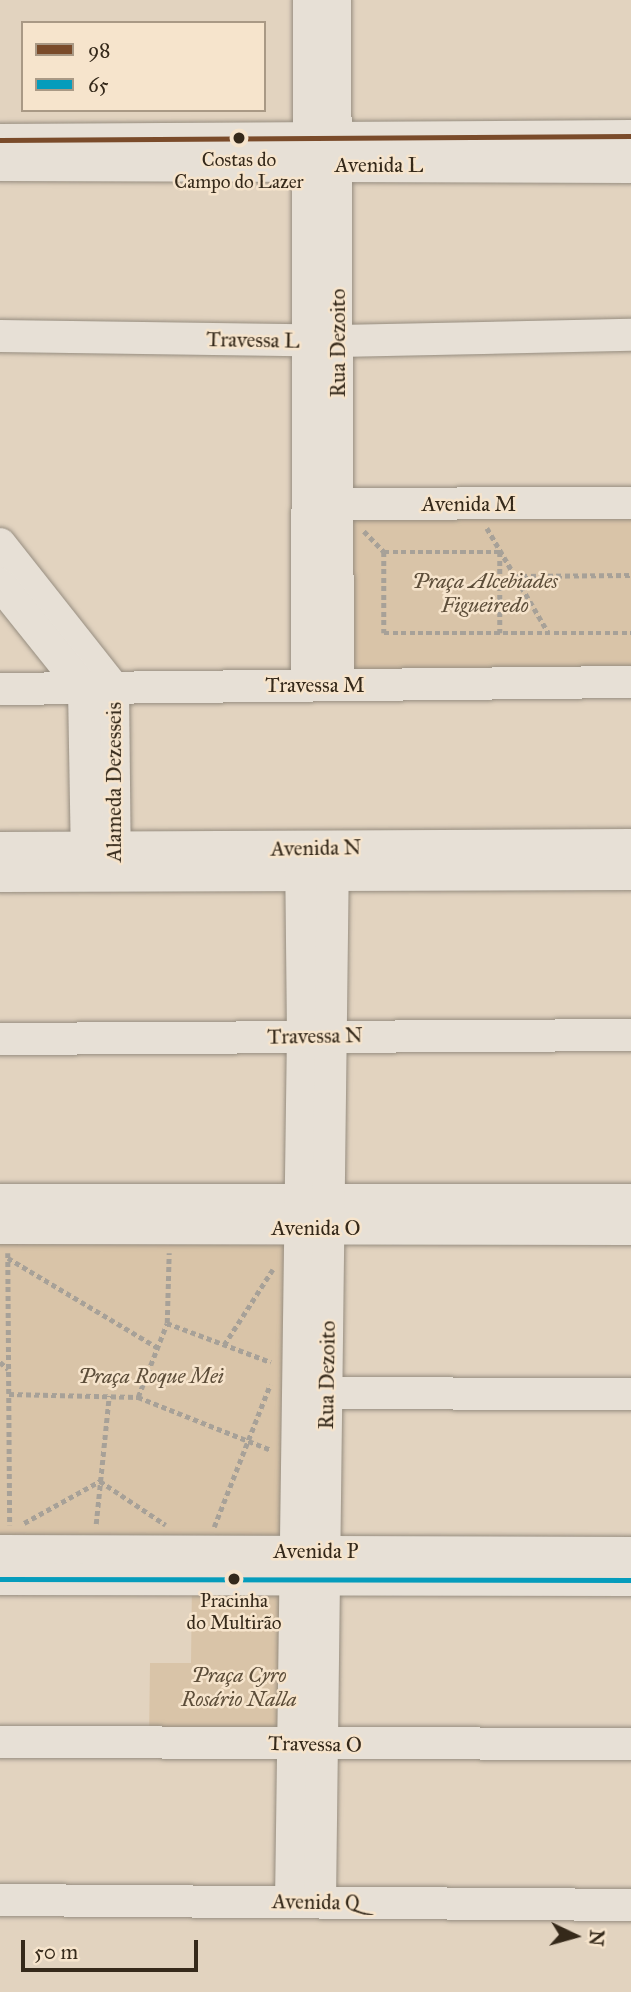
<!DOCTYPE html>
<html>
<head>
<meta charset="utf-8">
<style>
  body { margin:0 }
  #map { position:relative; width:631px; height:1992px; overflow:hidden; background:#e2d3bf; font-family:"IM FELL Great Primer",serif }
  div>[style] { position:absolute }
  .green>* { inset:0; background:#d9c4a8; transform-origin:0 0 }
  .path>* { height:4.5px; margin-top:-2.25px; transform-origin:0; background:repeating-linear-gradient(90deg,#a7a198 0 5px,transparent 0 8.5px) }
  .roads { filter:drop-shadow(0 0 2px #968d80) drop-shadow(0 0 2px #968d80) }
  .minor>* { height:32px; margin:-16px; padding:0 16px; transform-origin:16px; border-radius:16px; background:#e7e0d6 }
  .bus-1>* { height:5px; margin:-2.5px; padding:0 2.5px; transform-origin:2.5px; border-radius:2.5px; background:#7a4b2a }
  .bus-2>* { height:5px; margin:-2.5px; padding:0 2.5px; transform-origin:2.5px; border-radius:2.5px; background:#059cbc }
  .dots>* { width:19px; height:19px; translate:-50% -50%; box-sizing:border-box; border:4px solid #f6e4cc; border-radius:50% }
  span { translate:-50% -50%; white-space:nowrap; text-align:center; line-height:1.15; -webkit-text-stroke:5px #f6e4cc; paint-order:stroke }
  .bus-label { font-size:19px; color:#35291a }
  .street-label { font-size:21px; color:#35291a }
  .park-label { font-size:21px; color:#5c4d39; font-style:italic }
  .legend { position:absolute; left:21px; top:21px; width:245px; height:91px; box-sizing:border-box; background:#f6e4cc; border:2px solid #a99985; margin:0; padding:9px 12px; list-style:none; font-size:21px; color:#35291a }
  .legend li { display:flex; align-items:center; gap:14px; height:35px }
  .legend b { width:35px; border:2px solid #a99985 }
  .north { position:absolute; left:540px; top:1901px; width:70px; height:70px; -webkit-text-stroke:5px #f6e4cc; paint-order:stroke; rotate:95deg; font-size:19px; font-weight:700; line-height:28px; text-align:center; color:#35291a }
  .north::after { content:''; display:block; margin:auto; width:24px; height:32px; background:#35291a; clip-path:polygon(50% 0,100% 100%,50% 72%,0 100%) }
  .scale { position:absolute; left:21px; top:1940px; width:177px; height:32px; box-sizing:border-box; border:4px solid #35291a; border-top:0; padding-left:9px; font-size:21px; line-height:24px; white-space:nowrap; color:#35291a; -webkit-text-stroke:5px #f6e4cc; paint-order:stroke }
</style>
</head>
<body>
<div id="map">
  <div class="green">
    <div style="left:631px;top:504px;width:178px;height:292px;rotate:90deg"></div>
    <div style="left:0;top:1228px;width:299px;height:323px"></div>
    <div style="clip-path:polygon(192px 1580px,295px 1581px,293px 1743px,149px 1742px,150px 1663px,191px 1663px)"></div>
  </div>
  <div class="path">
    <div style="left:487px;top:528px;width:121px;rotate:59.6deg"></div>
    <div style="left:364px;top:531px;width:29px;rotate:46deg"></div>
    <div style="left:384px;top:552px;width:81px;rotate:90deg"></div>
    <div style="left:384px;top:633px;width:247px"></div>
    <div style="left:384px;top:552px;width:116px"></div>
    <div style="left:500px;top:552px;width:81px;rotate:90deg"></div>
    <div style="left:514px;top:576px;width:117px;rotate:-0.5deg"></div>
    <div style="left:8px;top:1253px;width:272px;rotate:89.6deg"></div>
    <div style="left:8px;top:1258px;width:174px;rotate:30.9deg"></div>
    <div style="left:167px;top:1323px;width:111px;rotate:20.6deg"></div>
    <div style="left:224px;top:1345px;width:90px;rotate:-57.2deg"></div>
    <div style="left:0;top:1362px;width:11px;rotate:41deg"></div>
    <div style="left:9px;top:1394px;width:129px;rotate:1.3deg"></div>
    <div style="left:138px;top:1397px;width:143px;rotate:21.7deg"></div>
    <div style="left:138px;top:1397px;width:79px;rotate:-68.6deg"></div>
    <div style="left:167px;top:1323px;width:70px;rotate:-88.4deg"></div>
    <div style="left:24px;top:1523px;width:87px;rotate:-28.9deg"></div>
    <div style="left:100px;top:1481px;width:79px;rotate:33.7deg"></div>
    <div style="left:96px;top:1524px;width:129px;rotate:-84.2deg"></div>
    <div style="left:214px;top:1527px;width:153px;rotate:-68.5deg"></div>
  </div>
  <div class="roads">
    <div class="minor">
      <div style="left:335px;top:0;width:685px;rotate:89.75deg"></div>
      <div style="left:0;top:140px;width:631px;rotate:-0.36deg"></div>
      <div style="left:0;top:165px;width:631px;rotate:0.18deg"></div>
      <div style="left:0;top:336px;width:338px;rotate:0.8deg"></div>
      <div style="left:338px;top:341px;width:293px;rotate:-1.2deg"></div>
      <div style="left:317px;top:504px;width:314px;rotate:-0.2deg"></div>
      <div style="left:0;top:544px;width:182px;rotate:51.7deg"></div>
      <div style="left:113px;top:687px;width:181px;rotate:89.4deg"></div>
      <div style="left:0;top:584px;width:134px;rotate:51.3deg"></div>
      <div style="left:84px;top:689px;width:178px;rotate:89deg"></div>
      <div style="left:307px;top:685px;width:685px;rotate:-89.83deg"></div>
      <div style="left:0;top:689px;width:631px;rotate:-0.64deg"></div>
      <div style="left:0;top:848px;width:631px;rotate:-0.27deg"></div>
      <div style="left:0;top:876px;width:631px;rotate:-0.18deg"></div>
      <div style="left:0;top:1039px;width:631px;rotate:-0.36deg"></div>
      <div style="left:0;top:1200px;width:631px"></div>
      <div style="left:0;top:1228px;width:631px;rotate:0.09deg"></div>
      <div style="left:307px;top:1393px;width:324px;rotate:0.2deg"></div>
      <div style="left:0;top:1551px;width:631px;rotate:0.18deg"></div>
      <div style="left:0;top:1579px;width:631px;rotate:0.09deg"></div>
      <div style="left:0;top:1742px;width:631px;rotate:0.18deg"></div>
      <div style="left:0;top:1900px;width:631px;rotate:0.45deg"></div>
      <div style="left:291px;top:1902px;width:865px;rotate:-89.21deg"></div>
      <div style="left:303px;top:1037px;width:188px;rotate:-90.6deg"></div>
      <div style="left:320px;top:1902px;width:1055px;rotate:-89.29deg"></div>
    </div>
  </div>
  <div class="bus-1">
    <div style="left:0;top:140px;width:631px;rotate:-0.36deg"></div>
  </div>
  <div class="bus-2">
    <div style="left:0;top:1579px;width:631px;rotate:0.09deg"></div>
  </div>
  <div class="dots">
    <div style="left:239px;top:138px;background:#35291a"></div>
    <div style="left:234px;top:1579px;background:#35291a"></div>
  </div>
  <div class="bus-label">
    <span style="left:239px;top:171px">Costas do<br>Campo do Lazer</span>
    <span style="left:234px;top:1612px">Pracinha<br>do Multirão</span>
  </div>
  <div class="street-label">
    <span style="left:379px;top:165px">Avenida L</span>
    <span style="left:253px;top:340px;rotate:1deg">Travessa L</span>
    <span style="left:338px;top:343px;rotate:-90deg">Rua Dezoito</span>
    <span style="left:469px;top:504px">Avenida M</span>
    <span style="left:315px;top:685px">Travessa M</span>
    <span style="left:114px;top:782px;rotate:-90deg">Alameda Dezesseis</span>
    <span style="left:316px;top:848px;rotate:-1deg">Avenida N</span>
    <span style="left:315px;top:1036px;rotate:-1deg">Travessa N</span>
    <span style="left:316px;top:1228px">Avenida O</span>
    <span style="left:327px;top:1375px;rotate:-89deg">Rua Dezoito</span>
    <span style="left:316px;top:1551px">Avenida P</span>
    <span style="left:315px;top:1744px;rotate:1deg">Travessa O</span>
    <span style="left:316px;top:1902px;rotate:1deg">Avenida Q</span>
  </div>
  <div class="park-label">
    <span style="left:485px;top:593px">Praça Alcebiades<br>Figueiredo</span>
    <span style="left:151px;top:1376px">Praça Roque Mei</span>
    <span style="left:239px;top:1687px">Praça Cyro<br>Rosário Nalla</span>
  </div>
  <ul class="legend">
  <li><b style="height:9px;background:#7a4b2a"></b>98</li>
  <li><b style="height:9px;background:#059cbc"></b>65</li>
  </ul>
  <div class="north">N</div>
  <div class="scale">50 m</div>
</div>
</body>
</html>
